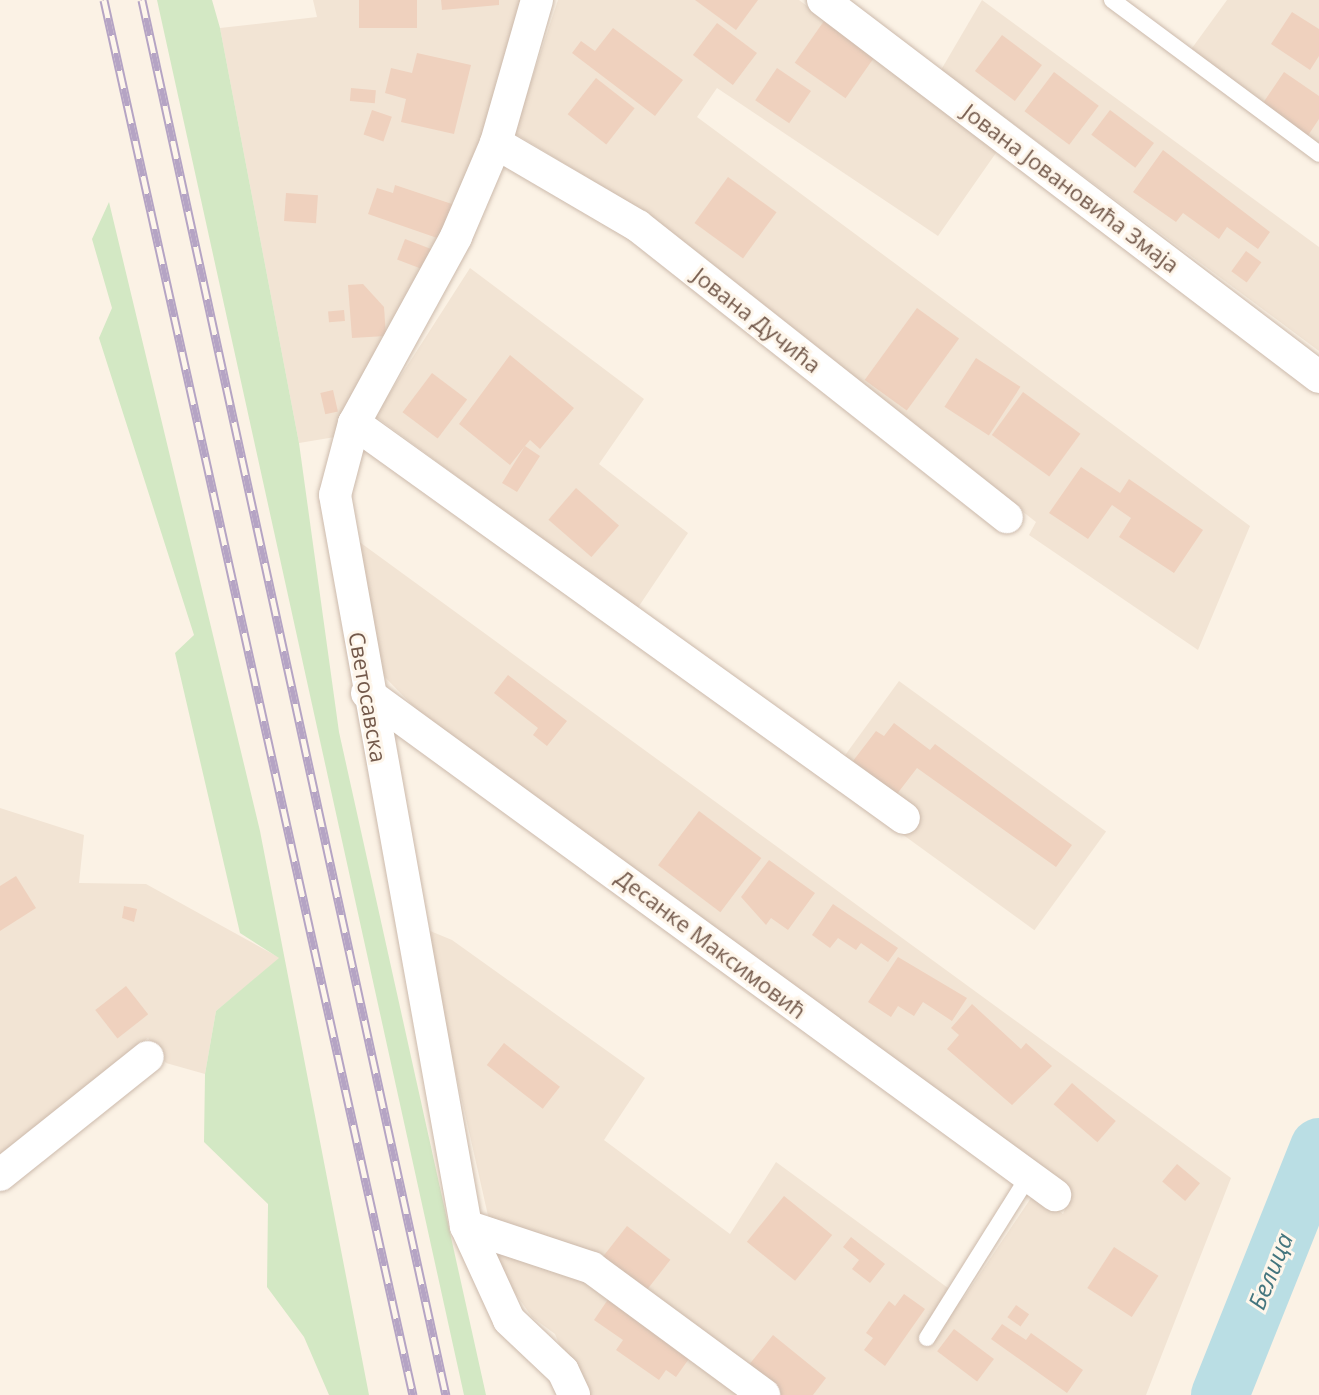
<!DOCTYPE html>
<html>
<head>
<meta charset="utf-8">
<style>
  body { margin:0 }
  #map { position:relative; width:1319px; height:1395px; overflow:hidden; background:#fbf2e5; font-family:"Open Sans",sans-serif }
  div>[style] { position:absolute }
  .residential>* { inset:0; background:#f2e4d4; transform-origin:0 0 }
  .green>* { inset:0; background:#d3e8c4 }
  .river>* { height:58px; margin:-29px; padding:0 29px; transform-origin:29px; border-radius:29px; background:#badee4 }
  .building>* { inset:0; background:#efd1be; transform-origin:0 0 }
  .roads { filter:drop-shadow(0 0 2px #ccbaac) drop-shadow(0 0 2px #ccbaac) }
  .lane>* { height:16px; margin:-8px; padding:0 8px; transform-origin:8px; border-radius:8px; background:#fff }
  .street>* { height:32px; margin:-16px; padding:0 16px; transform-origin:16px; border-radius:16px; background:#fff }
  .rail>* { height:9px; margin-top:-4.5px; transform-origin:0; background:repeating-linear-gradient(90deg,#fef6eb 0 18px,#b5a4c4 0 36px); box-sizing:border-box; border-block:2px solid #b5a4c4 }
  span { translate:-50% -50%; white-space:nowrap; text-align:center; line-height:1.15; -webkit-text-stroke:6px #fef6eb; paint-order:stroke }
  .street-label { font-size:22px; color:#73594b }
  .water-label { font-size:24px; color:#43757e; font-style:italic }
</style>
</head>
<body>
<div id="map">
  <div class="residential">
    <div style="clip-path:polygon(313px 0,525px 0,462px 207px,335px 437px,299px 443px,220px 28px,317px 17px)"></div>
    <div style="clip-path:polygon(558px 0,799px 0,998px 150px,938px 236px,717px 88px,697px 117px,1250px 526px,1198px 650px,1029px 535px,1036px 522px,630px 203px,514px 133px)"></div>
    <div style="clip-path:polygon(982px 0,1319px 247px,1319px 351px,941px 70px)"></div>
    <div style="clip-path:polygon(1227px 0,1319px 0,1319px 152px,1187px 55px)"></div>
    <div style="clip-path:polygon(470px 268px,644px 399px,599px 464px,688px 533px,637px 609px,375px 416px)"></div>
    <div style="clip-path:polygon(354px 538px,1231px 1178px,1146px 1395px,580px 1395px,555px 1334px,532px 1317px,501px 1273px,423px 928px,452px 940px,645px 1078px,604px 1140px,730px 1234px,776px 1162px,963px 1299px,1035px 1192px,1063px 1214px,1072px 1193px,419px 712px,378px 670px)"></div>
    <div style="left:899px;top:681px;width:256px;height:122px;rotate:36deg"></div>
    <div style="clip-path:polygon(0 808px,84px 835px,79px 883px,146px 884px,280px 958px,216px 1011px,205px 1074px,166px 1063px,148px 1038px,0 1154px)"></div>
  </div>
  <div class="green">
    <div style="clip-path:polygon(157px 0,212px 0,220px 28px,299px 443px,339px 732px,486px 1395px,464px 1395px)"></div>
    <div style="clip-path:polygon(109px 202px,260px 831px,369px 1395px,329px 1395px,304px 1337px,267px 1287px,268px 1204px,204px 1142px,205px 1074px,216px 1011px,279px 958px,240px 933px,175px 653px,194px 635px,99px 338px,112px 308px,92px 239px)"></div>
  </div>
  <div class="river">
    <div style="left:1220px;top:1395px;width:267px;rotate:-68.2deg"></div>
  </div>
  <div class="building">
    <div style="left:359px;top:0;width:58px;height:28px"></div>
    <div style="clip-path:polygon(441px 0,499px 0,499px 5px,442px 10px)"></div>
    <div style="clip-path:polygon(695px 0,758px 0,736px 30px)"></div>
    <div style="clip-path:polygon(1292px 12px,1319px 29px,1319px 56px,1310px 70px,1271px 44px)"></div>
    <div style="left:824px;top:21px;width:62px;height:51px;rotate:35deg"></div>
    <div style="left:717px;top:23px;width:50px;height:40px;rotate:37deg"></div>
    <div style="clip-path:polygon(613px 28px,683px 80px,655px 116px,572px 53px,581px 41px,595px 51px)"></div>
    <div style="left:1002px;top:35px;width:50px;height:45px;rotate:37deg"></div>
    <div style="clip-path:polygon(417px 53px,471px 65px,454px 134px,401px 122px,406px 99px,385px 93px,391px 68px,412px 73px)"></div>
    <div style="left:777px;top:68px;width:41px;height:39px;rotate:34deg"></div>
    <div style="left:1054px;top:72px;width:56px;height:49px;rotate:37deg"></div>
    <div style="clip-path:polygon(1284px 72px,1319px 96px,1319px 119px,1307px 137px,1261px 106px)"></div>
    <div style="left:596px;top:78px;width:49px;height:46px;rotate:38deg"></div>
    <div style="left:351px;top:88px;width:25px;height:13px;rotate:5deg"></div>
    <div style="left:372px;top:110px;width:21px;height:26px;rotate:19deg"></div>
    <div style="left:1110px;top:110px;width:55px;height:31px;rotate:37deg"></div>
    <div style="clip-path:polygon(1163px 150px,1270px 232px,1258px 249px,1227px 227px,1219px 239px,1183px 213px,1176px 222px,1133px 192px)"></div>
    <div style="left:728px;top:177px;width:60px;height:57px;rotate:36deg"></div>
    <div style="clip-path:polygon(395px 185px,455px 205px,443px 240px,368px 214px,377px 188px,393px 193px)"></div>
    <div style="left:286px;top:193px;width:32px;height:28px;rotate:4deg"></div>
    <div style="left:405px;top:239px;width:39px;height:22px;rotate:21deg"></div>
    <div style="left:1246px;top:251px;width:19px;height:25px;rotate:36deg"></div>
    <div style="clip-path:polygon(363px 284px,384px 307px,386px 336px,352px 338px,348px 285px)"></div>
    <div style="left:917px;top:308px;width:52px;height:89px;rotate:36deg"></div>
    <div style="left:344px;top:310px;width:11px;height:16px;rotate:85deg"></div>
    <div style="clip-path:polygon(510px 355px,574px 408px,540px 449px,530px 440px,525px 446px,540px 456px,517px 492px,502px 483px,525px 446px,510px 465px,459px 424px)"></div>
    <div style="left:976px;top:358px;width:53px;height:58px;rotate:33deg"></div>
    <div style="left:432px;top:373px;width:44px;height:49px;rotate:37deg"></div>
    <div style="left:333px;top:390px;width:22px;height:13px;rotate:77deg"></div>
    <div style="left:1023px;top:392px;width:71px;height:53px;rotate:36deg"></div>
    <div style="clip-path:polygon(1081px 467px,1120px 493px,1129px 479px,1203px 530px,1174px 573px,1119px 537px,1131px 518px,1112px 505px,1088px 539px,1049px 513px)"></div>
    <div style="left:576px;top:488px;width:57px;height:42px;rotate:41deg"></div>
    <div style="clip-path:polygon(508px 675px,567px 721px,547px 746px,533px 735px,538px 728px,494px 693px)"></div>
    <div style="clip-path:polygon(894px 723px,930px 750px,935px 744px,1072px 845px,1056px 867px,917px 768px,897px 794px,853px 761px,876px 731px,884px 736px)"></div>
    <div style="left:699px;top:811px;width:78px;height:68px;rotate:37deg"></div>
    <div style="clip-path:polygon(769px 860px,815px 893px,788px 930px,771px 918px,766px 925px,741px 897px)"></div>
    <div style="clip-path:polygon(16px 876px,36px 908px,0 931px,0 886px)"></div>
    <div style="clip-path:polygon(833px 904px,898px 948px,888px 962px,861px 943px,856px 950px,838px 938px,830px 948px,812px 935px)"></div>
    <div style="clip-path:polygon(124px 906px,137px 909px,134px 922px,122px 918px)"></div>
    <div style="clip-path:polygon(898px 957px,967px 998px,952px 1021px,923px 1002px,914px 1016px,898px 1006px,891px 1017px,868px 1002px)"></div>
    <div style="left:126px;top:986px;width:36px;height:39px;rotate:52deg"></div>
    <div style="clip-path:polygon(972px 1004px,1021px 1049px,1026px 1043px,1052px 1066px,1012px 1105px,947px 1049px,959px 1035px,951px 1028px)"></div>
    <div style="left:504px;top:1043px;width:71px;height:28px;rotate:38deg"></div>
    <div style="left:1072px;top:1083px;width:58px;height:28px;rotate:41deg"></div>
    <div style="left:1177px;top:1164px;width:30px;height:23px;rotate:40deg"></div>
    <div style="left:784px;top:1196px;width:62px;height:59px;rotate:39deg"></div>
    <div style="left:627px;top:1226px;width:55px;height:49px;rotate:38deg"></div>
    <div style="clip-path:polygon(851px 1237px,885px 1264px,870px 1283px,852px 1269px,859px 1260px,843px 1247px)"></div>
    <div style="left:1114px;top:1247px;width:53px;height:49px;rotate:33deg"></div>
    <div style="clip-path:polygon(904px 1294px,925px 1309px,885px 1366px,864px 1350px,873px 1338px,866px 1333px,889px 1301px,895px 1306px)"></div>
    <div style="clip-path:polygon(611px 1295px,693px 1353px,676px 1377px,666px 1370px,659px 1380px,616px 1350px,623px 1340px,594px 1320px)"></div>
    <div style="left:1016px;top:1305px;width:16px;height:15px;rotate:35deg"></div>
    <div style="clip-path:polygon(1002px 1324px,1026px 1340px,1031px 1333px,1083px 1370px,1067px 1393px,991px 1339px)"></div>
    <div style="left:954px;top:1329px;width:50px;height:28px;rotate:37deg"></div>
    <div style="clip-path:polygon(773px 1335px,826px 1378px,813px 1395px,774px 1395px,744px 1371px)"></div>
  </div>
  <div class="roads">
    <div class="lane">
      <div style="left:1112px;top:0;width:258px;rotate:36.6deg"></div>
      <div style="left:927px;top:1338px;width:186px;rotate:-57.9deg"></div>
    </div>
    <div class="street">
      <div style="left:537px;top:0;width:149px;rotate:106deg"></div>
      <div style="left:496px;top:143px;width:102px;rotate:113.1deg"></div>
      <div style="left:456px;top:237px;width:212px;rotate:118.7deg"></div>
      <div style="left:354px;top:423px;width:74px;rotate:104.8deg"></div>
      <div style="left:335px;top:495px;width:743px;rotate:79.84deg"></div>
      <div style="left:466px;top:1226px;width:103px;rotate:65.4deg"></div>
      <div style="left:509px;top:1320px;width:74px;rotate:43.4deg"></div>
      <div style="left:563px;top:1371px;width:26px;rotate:65deg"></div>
      <div style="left:823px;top:0;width:623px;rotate:37.24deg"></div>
      <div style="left:496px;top:143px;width:164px;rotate:30.3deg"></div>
      <div style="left:638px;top:226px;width:470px;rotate:38.3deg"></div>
      <div style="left:354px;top:423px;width:677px;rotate:35.69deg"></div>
      <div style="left:367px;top:693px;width:852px;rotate:36.12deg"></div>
      <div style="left:0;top:1175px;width:189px;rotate:-38.6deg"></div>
      <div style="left:466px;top:1226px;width:133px;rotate:18.4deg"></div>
      <div style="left:592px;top:1268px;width:214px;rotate:36.4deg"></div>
    </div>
  </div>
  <div class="rail">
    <div style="left:104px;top:0;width:1429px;rotate:77.51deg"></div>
    <div style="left:142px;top:0;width:1428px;rotate:77.71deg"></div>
  </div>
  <div class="street-label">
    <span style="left:1071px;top:188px;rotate:37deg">Јована Јовановића Змаја</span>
    <span style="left:757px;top:320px;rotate:38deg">Јована Дучића</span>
    <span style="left:368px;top:697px;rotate:80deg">Светосавска</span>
    <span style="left:711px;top:944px;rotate:37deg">Десанке Максимовић</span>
  </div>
  <div class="water-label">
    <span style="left:1270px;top:1271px;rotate:-68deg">Белица</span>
  </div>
</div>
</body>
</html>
